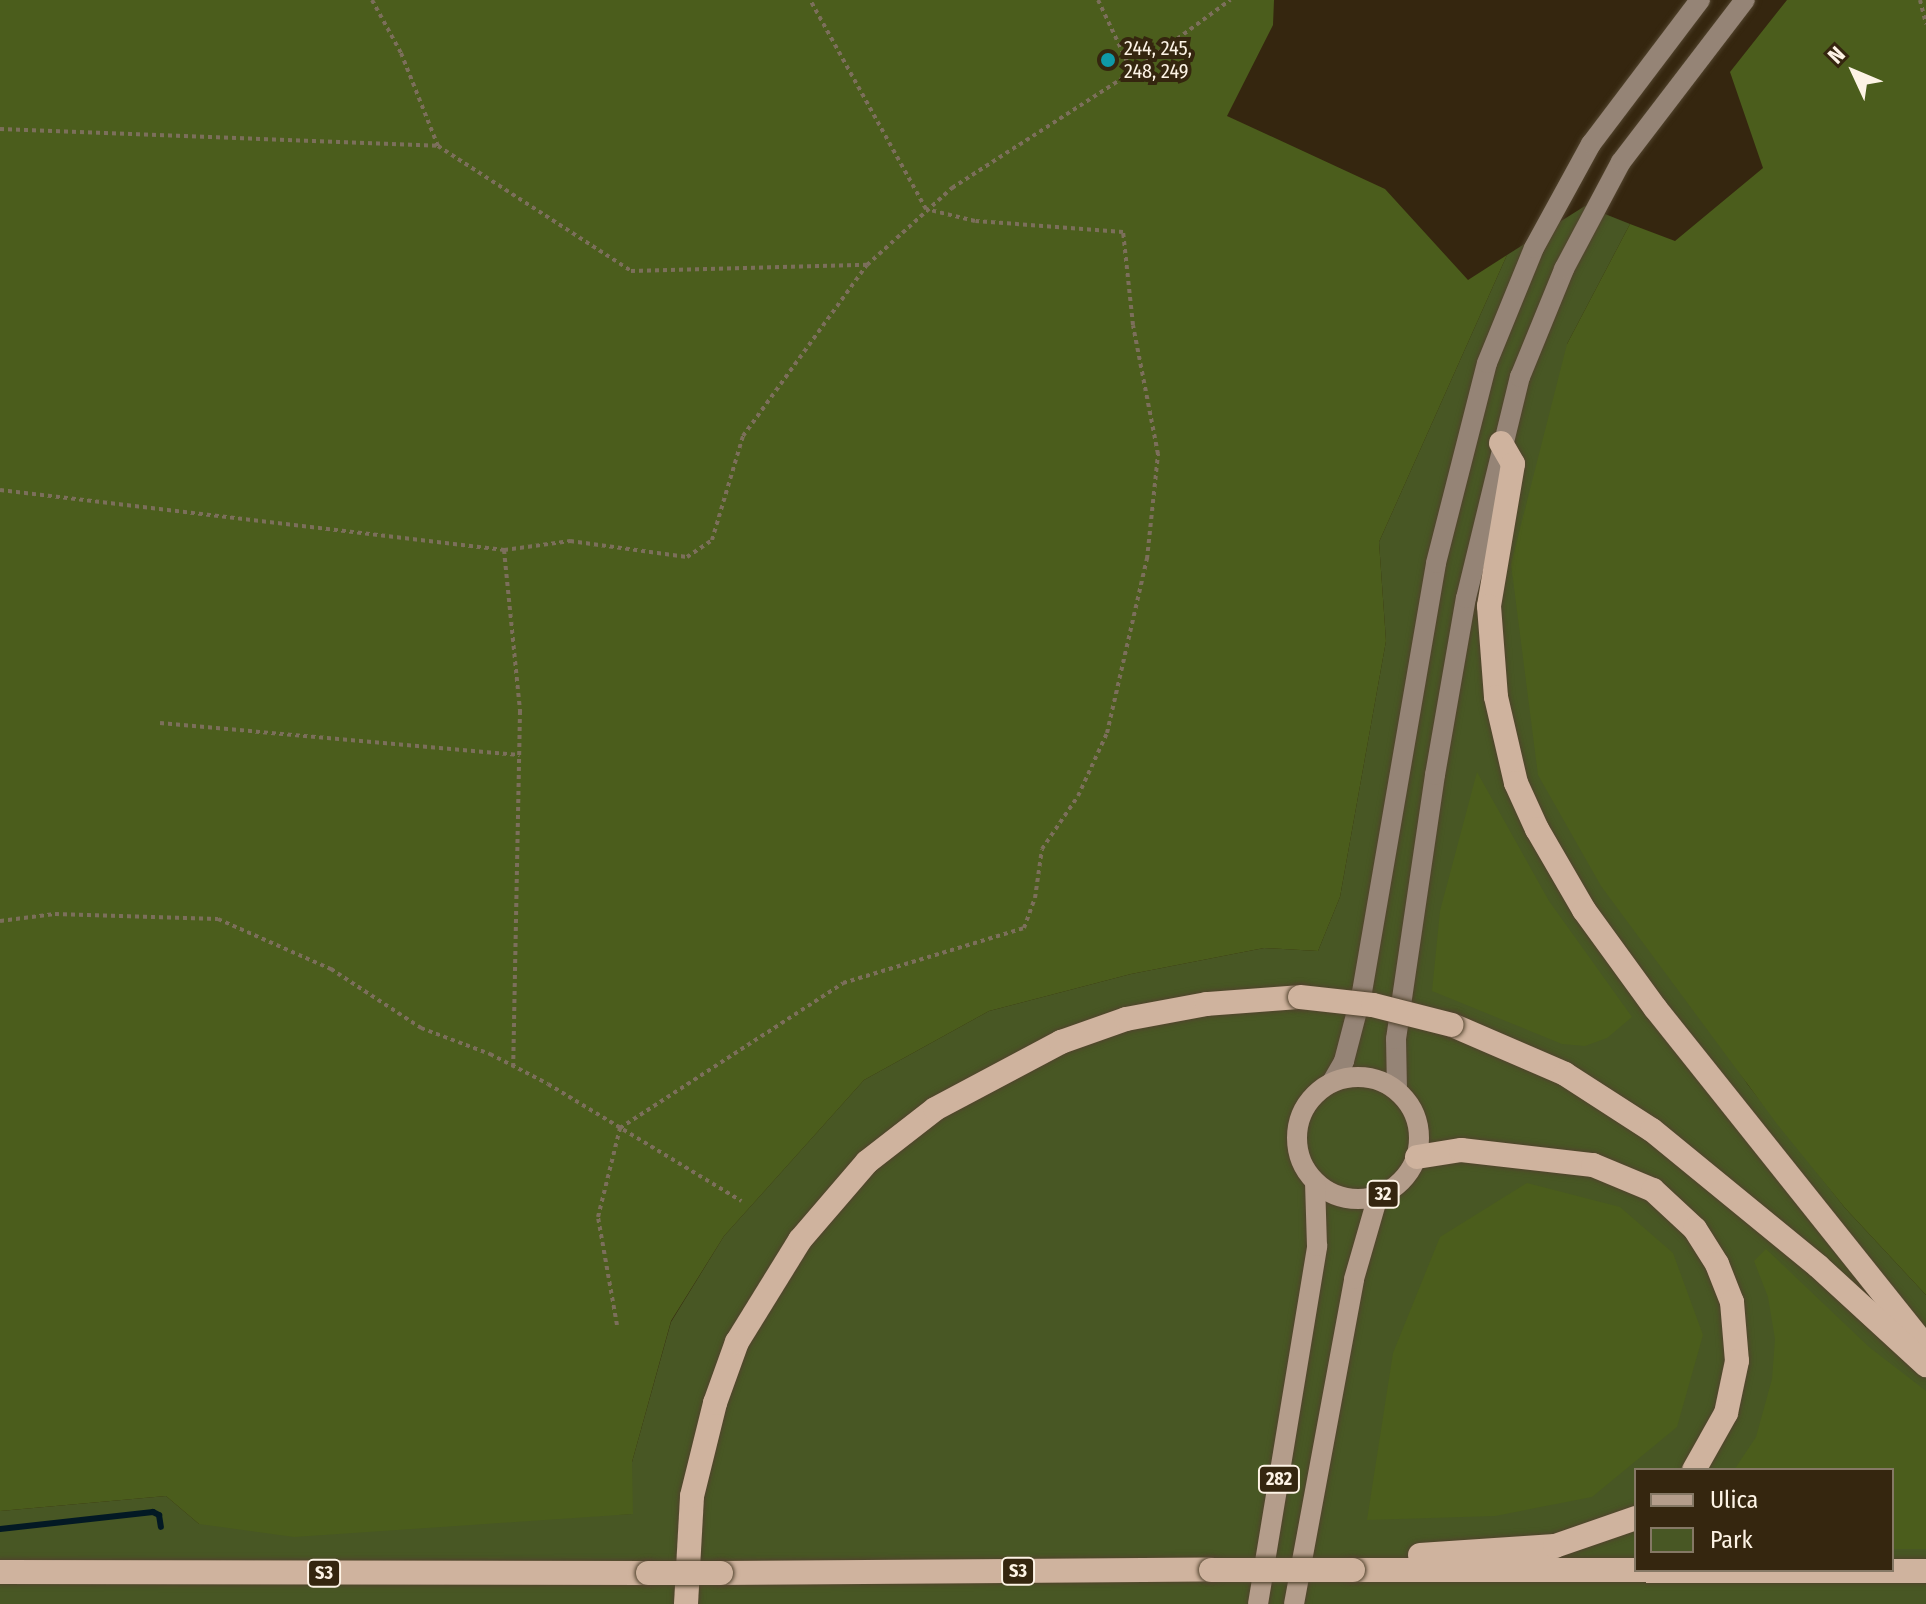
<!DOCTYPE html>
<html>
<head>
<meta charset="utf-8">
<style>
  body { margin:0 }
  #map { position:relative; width:1926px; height:1604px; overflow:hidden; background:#35260f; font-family:"Fira Sans Condensed",sans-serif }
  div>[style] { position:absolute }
  .green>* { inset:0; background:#485724 }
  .forest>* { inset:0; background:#4b5d1c }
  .stream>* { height:6px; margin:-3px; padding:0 3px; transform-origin:3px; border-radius:3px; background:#031924 }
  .path>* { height:4px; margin-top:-2px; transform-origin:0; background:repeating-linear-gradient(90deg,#7c6f5b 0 4px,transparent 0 8px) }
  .roads { filter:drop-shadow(0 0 2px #51432d) drop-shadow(0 0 2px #51432d) }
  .secondary>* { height:20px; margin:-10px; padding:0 10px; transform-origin:10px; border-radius:10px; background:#958476 }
  .primary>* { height:20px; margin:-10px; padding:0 10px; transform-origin:10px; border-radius:10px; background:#b49d8b }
  .primary>.ring { margin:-10px; padding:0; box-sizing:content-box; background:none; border:20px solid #b49d8b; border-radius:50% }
  .motorway>* { height:24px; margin:-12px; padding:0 12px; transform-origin:12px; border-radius:12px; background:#cfb39e }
  .bridges { filter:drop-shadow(0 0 2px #51432d) drop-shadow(0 0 2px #51432d) }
  .motorway-bridge>* { height:24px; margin:-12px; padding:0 12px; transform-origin:12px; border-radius:12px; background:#cfb39e }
  .dots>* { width:22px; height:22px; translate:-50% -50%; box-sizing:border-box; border:4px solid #35260f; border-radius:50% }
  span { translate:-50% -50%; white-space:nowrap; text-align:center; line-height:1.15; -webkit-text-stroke:8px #35260f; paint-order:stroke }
  .shield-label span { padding:2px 6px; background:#35260f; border:2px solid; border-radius:6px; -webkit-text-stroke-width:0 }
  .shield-label { font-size:18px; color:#fdf3e5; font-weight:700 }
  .poi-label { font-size:20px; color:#fdf3e5 }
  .left { translate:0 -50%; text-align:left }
  .legend { position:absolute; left:1634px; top:1468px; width:260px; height:104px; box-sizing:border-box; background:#35260f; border:2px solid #857865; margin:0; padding:10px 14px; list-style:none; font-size:24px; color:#fdf3e5 }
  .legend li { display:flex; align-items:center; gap:16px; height:40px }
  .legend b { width:40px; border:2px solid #857865 }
  .north { position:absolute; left:1814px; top:32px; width:80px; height:80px; -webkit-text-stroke:6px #35260f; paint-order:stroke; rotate:314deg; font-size:22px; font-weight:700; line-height:32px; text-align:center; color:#fdf3e5 }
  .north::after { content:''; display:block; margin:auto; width:28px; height:36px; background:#fdf3e5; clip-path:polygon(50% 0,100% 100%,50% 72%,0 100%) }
</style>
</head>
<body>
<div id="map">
  <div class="green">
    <div style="clip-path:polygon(evenodd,1585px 206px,1630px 224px,1567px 344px,1707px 1023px,1748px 1085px,1845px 1208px,1926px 1295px,1926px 1604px,0 1604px,0 1511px,166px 1496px,199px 1524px,632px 1514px,632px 1462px,671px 1322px,724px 1236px,864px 1080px,989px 1011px,1131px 974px,1264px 948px,1318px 951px,1340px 897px,1386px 641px,1379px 542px,1507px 255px,1585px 206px,1636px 1470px,1892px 1470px,1892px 1570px,1636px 1570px,1636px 1470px)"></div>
  </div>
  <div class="forest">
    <div style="clip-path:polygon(0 0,1274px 0,1273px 25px,1227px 116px,1385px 189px,1468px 280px,1507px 255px,1379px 542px,1386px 641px,1340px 897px,1318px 951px,1264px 948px,1131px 974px,989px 1011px,864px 1080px,724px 1236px,671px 1321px,632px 1462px,633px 1514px,294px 1537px,199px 1524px,166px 1496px,0 1511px)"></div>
    <div style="clip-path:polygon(1787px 0,1926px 0,1926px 1295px,1845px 1208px,1777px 1124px,1601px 886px,1538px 775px,1511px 564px,1567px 344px,1630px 224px,1675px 241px,1763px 168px,1730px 72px)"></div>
    <div style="clip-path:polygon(1477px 772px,1549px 901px,1632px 1017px,1607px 1038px,1585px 1046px,1562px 1044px,1432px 991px,1440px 911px)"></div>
    <div style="clip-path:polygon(1527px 1183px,1620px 1207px,1673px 1253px,1703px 1335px,1677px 1427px,1592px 1497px,1495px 1516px,1367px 1520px,1393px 1353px,1440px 1237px)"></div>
    <div style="clip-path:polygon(1766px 1249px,1869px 1347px,1926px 1391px,1926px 1549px,1892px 1549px,1892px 1470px,1734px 1470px,1756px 1437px,1772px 1379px,1775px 1339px,1768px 1297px,1754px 1261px)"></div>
  </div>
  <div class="stream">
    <div style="left:0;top:1529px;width:154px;rotate:-6.3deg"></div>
    <div style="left:153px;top:1512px;width:7px;rotate:27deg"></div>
    <div style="left:159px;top:1515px;width:12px;rotate:81deg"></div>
  </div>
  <div class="path">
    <div style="left:372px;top:0;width:60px;rotate:61.3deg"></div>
    <div style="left:401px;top:53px;width:100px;rotate:68.3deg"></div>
    <div style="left:1098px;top:0;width:80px;rotate:64.7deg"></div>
    <div style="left:1920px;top:0;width:25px;rotate:76deg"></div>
    <div style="left:0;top:129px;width:438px;rotate:2.2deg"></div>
    <div style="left:438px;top:146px;width:230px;rotate:32.9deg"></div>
    <div style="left:631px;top:271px;width:236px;rotate:-1.5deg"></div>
    <div style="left:867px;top:265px;width:115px;rotate:-42.2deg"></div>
    <div style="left:952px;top:188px;width:214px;rotate:-32.8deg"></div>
    <div style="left:1132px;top:72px;width:122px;rotate:-36.3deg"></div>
    <div style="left:0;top:490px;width:508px;rotate:6.79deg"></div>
    <div style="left:504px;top:550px;width:67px;rotate:-7.8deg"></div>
    <div style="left:570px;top:541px;width:118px;rotate:7.8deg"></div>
    <div style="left:687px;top:557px;width:30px;rotate:-34deg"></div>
    <div style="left:712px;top:540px;width:109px;rotate:-73.4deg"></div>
    <div style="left:743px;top:436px;width:211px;rotate:-54.1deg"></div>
    <div style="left:504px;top:550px;width:162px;rotate:84.3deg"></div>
    <div style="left:520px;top:711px;width:355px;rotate:91.1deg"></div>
    <div style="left:160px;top:723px;width:361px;rotate:5.1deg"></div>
    <div style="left:0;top:921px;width:55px;rotate:-7.3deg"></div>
    <div style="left:55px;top:914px;width:163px;rotate:1.8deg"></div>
    <div style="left:218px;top:919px;width:124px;rotate:23.9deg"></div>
    <div style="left:331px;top:969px;width:108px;rotate:33.2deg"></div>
    <div style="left:421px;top:1028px;width:74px;rotate:20.6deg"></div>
    <div style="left:490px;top:1054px;width:65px;rotate:27.3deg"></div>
    <div style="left:548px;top:1084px;width:226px;rotate:31.2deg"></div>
    <div style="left:617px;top:1325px;width:110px;rotate:-100deg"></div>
    <div style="left:598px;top:1217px;width:92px;rotate:-76.1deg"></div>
    <div style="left:620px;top:1128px;width:266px;rotate:-33deg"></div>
    <div style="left:843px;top:983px;width:189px;rotate:-16.9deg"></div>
    <div style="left:1024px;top:928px;width:32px;rotate:-70deg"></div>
    <div style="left:1035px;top:898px;width:49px;rotate:-81.9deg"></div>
    <div style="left:1042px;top:849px;width:64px;rotate:-55.8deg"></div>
    <div style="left:1078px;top:796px;width:69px;rotate:-65.3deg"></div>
    <div style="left:1107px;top:733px;width:179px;rotate:-77.1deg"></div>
    <div style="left:1147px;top:559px;width:106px;rotate:-84deg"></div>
    <div style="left:1158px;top:454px;width:131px;rotate:-101deg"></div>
    <div style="left:1133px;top:325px;width:94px;rotate:-96.1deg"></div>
    <div style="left:1123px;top:232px;width:148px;rotate:-175.7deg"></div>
    <div style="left:975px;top:221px;width:50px;rotate:-166.2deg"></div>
    <div style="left:926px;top:209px;width:239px;rotate:-119deg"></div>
  </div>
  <div class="roads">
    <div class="secondary">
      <div style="left:1332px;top:1082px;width:24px;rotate:-60deg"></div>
      <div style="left:1344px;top:1061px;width:71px;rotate:-75.4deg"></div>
      <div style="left:1362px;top:992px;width:435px;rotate:-80.2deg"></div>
      <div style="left:1436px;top:563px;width:206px;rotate:-75.7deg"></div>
      <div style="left:1487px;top:363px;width:124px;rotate:-67.8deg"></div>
      <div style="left:1534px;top:248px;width:119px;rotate:-61.3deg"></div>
      <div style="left:1591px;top:144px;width:181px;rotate:-52.9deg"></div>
      <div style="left:1397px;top:1090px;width:51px;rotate:-91.1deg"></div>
      <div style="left:1396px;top:1039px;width:267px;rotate:-81.6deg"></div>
      <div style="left:1435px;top:775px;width:180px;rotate:-80.1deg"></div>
      <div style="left:1466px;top:598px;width:228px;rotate:-76.3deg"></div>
      <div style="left:1520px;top:377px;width:117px;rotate:-67.8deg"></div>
      <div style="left:1564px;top:269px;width:121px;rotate:-62deg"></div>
      <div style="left:1621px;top:162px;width:204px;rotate:-52.6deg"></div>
    </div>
    <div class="primary">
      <div class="ring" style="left:1297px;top:1077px;width:102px;height:102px"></div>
      <div style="left:1258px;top:1604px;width:363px;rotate:-80.6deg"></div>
      <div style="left:1317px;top:1246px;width:64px;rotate:-91.8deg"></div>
      <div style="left:1294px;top:1604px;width:330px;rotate:-79.5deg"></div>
      <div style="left:1354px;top:1279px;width:86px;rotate:-73.9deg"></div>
    </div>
    <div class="motorway">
      <div style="left:1501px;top:443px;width:24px;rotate:60deg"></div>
      <div style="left:1513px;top:464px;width:144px;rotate:99.6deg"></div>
      <div style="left:1489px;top:606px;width:91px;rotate:85.6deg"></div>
      <div style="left:1496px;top:697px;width:88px;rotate:76.9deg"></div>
      <div style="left:1516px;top:783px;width:51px;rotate:65.5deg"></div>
      <div style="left:1537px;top:829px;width:94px;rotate:59.9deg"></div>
      <div style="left:1584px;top:910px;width:122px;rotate:54deg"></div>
      <div style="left:1656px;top:1009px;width:433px;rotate:51.4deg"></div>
      <div style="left:1452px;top:1025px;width:123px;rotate:23.4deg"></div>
      <div style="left:1565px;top:1074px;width:103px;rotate:32.8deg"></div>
      <div style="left:1652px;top:1130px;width:215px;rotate:39.3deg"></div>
      <div style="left:1818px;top:1266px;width:147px;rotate:42.5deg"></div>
      <div style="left:1417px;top:1157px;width:45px;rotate:-9deg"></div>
      <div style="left:1461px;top:1150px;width:133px;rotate:6.5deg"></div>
      <div style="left:1593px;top:1165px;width:65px;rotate:22.6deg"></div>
      <div style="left:1653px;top:1190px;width:57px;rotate:42.9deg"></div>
      <div style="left:1695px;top:1229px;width:41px;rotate:57.8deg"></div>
      <div style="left:1717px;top:1264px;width:41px;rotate:68.5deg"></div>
      <div style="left:1732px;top:1302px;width:59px;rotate:85.2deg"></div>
      <div style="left:1737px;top:1361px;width:53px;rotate:101.9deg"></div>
      <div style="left:1726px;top:1413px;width:65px;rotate:119.3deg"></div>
      <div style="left:1420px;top:1555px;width:135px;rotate:-3.8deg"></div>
      <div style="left:1555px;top:1546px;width:86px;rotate:-19.1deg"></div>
      <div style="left:1353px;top:1570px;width:573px;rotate:0.1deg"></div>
      <div style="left:0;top:1572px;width:648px;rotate:0.09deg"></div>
      <div style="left:721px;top:1573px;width:490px;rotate:-0.4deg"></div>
      <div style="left:686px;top:1604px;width:108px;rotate:-86.8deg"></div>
      <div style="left:692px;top:1496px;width:96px;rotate:-76.1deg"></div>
      <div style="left:715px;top:1403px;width:65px;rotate:-70.2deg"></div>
      <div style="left:737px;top:1342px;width:120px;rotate:-58.3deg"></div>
      <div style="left:800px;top:1240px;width:103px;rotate:-49.3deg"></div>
      <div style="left:867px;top:1162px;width:86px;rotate:-37.9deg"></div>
      <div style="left:935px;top:1109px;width:143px;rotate:-28deg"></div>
      <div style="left:1061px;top:1042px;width:69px;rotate:-19.5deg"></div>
      <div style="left:1126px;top:1019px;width:82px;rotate:-10.5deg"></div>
      <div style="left:1207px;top:1004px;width:93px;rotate:-4.3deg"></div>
    </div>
  </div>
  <div class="bridges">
    <div class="motorway-bridge">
      <div style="left:1300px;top:997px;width:73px;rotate:6.3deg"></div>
      <div style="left:1373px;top:1005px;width:81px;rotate:14.2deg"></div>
      <div style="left:1211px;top:1570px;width:142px"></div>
      <div style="left:648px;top:1573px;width:73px"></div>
    </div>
  </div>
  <div class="dots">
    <div style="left:1108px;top:60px;background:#0f9aa8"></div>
  </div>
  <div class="shield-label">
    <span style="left:1383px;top:1194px">32</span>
    <span style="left:1279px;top:1479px">282</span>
    <span style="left:1018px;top:1571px">S3</span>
    <span style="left:324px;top:1573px">S3</span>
  </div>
  <div class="poi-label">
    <span class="left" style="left:1124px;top:60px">244, 245,<br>248, 249</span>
  </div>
  <ul class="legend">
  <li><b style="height:10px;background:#b49d8b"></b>Ulica</li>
  <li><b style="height:22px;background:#485724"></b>Park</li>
  </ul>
  <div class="north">N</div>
</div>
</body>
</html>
